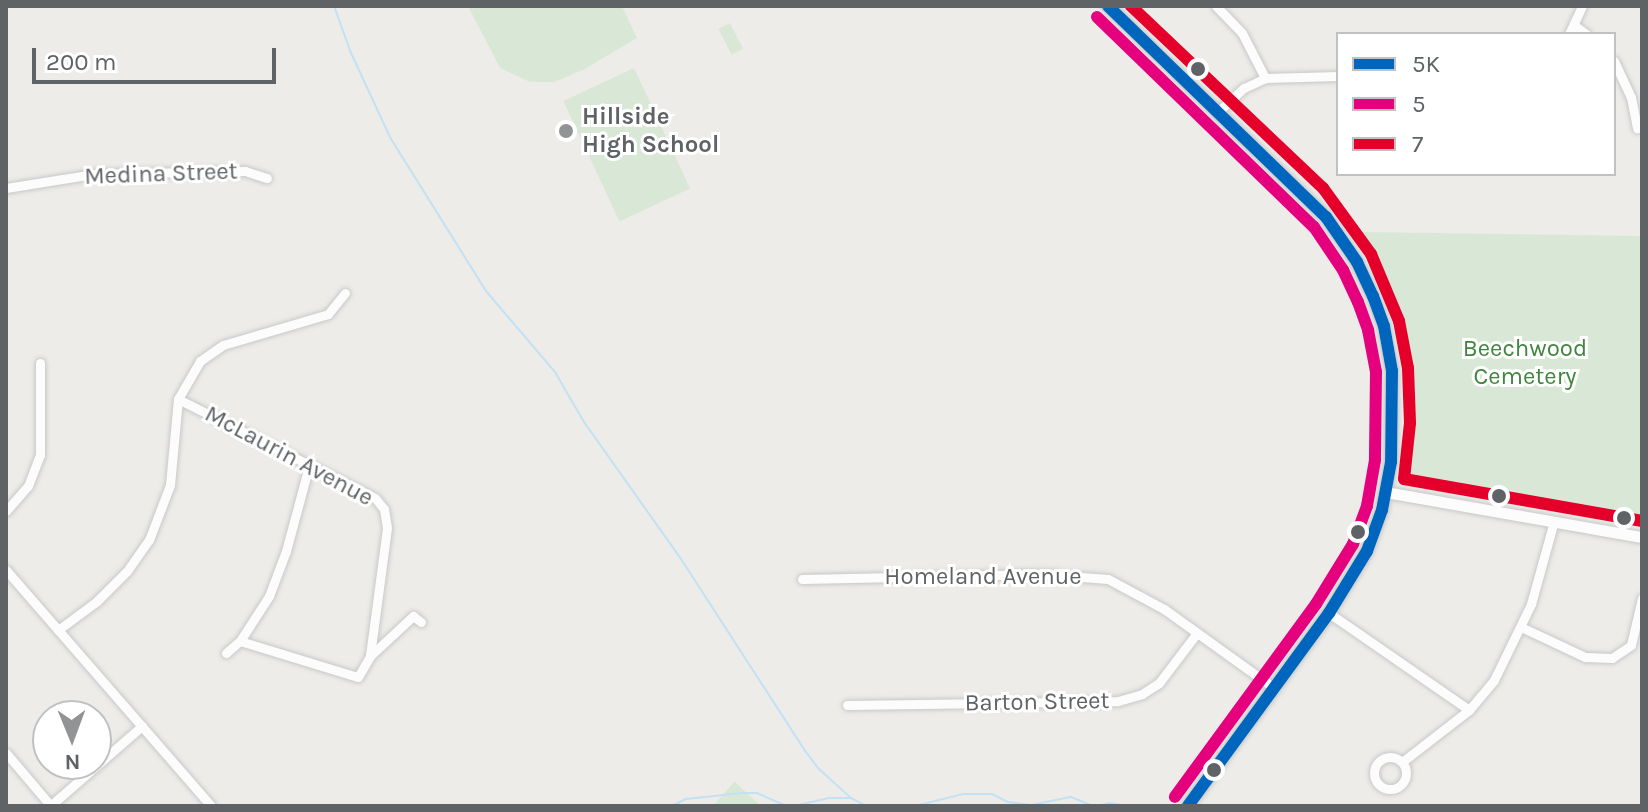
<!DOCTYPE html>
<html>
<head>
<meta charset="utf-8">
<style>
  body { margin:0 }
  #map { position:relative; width:1648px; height:812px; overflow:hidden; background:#edece9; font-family:Karla,sans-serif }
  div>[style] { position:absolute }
  .green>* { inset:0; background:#d9e8d6; transform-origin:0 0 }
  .stream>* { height:2px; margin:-1px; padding:0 1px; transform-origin:1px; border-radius:1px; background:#c2e2f3 }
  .roads { filter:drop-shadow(0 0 2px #c8c9c8) drop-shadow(0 0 2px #c8c9c8) }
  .minor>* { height:9px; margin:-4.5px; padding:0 4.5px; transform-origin:4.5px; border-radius:4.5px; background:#fcfcfc }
  .minor>.ring { margin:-4.5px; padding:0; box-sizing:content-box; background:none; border:9px solid #fcfcfc; border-radius:50% }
  .tertiary>* { height:11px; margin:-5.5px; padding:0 5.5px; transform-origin:5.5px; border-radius:5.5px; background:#fcfcfc }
  .secondary>* { height:12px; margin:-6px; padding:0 6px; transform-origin:6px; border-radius:6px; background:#fcfcfc }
  .bus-1>* { height:12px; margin:-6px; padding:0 6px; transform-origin:6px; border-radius:6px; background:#0065bd }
  .bus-2>* { height:12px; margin:-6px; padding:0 6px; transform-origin:6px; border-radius:6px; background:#e5007d }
  .bus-3>* { height:12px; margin:-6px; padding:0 6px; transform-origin:6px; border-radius:6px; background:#e4002b }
  .dots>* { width:22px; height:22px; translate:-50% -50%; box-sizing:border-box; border:4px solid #fff; border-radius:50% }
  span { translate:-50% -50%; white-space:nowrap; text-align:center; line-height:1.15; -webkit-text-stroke:6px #fff; paint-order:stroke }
  .poi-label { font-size:24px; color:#5f6366; font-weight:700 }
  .left { translate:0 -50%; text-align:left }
  .street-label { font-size:24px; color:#5f6366 }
  .park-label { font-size:24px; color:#41853f }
  .frame { position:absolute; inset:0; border:8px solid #5f6366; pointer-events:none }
  .legend { position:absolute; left:1336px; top:32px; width:280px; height:144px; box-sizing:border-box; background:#fff; border:2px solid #bfc1c2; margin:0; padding:10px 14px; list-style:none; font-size:24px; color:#5f6366 }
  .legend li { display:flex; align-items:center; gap:16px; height:40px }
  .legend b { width:40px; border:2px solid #bfc1c2 }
  .north { position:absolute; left:32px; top:700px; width:80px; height:80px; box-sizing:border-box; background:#fff; border:2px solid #bfc1c2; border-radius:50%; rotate:179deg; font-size:22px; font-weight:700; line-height:32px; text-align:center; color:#5f6366 }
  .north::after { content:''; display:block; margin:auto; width:28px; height:36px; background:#919394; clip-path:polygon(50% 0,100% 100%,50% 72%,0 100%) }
  .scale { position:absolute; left:32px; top:48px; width:244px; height:36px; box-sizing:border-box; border:4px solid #5f6366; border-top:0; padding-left:10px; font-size:24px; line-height:28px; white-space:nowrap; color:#5f6366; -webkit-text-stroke:6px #fff; paint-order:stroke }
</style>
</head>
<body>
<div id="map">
  <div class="green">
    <div style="clip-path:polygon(468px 6px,622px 6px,637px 38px,583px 70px,554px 82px,530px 82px,500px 68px)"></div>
    <div style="left:730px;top:23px;width:29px;height:13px;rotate:63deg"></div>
    <div style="left:634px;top:68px;width:133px;height:78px;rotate:65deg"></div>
    <div style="clip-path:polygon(1361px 232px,1642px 236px,1642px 524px,1410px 479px,1406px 472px,1412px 402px,1404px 342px,1394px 310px,1361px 243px)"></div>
    <div style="clip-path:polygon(734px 782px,735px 782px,761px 806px,713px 806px)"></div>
  </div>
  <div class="stream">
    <div style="left:334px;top:6px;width:50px;rotate:70.1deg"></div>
    <div style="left:351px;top:53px;width:95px;rotate:65.1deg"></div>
    <div style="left:391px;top:139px;width:179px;rotate:58deg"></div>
    <div style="left:486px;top:291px;width:106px;rotate:49.6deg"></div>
    <div style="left:555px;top:372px;width:58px;rotate:59.9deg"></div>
    <div style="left:584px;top:422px;width:168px;rotate:54.7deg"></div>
    <div style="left:681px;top:559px;width:230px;rotate:57.1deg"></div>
    <div style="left:806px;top:752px;width:21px;rotate:53deg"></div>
    <div style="left:819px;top:769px;width:43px;rotate:42.2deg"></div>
    <div style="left:672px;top:806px;width:16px;rotate:-27deg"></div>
    <div style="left:686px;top:799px;width:56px;rotate:-6.1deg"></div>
    <div style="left:742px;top:793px;width:15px"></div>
    <div style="left:757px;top:793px;width:32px;rotate:24deg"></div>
    <div style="left:794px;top:806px;width:37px;rotate:-13deg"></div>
    <div style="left:830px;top:798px;width:21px"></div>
    <div style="left:851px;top:798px;width:17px;rotate:28deg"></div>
    <div style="left:915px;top:806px;width:49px;rotate:-14deg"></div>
    <div style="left:963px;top:794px;width:29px"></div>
    <div style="left:992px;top:794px;width:18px;rotate:27deg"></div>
    <div style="left:1008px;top:802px;width:24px;rotate:7deg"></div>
    <div style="left:1032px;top:805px;width:40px;rotate:-12deg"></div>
    <div style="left:1071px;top:797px;width:24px;rotate:22deg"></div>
    <div style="left:1098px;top:806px;width:11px;rotate:-15deg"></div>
    <div style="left:1109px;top:803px;width:19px;rotate:9deg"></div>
  </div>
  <div class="roads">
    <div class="minor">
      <div style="left:1216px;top:6px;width:37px;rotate:46deg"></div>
      <div style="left:1242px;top:33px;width:51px;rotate:62.9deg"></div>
      <div style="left:1575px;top:26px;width:14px;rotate:36deg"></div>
      <div style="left:1569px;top:34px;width:31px;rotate:-65deg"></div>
      <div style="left:1614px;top:61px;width:40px;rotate:65deg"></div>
      <div style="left:1631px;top:97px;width:32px;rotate:79deg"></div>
      <div style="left:1219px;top:111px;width:34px;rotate:-43deg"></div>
      <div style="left:1244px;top:88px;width:23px;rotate:-25deg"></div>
      <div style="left:1265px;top:78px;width:73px;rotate:-1.6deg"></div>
      <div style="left:6px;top:188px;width:88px;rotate:-9.1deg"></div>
      <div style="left:93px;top:174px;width:152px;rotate:-1.1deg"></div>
      <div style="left:245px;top:171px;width:23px;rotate:18deg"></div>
      <div style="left:178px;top:399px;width:220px;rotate:26.7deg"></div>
      <div style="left:375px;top:498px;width:14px;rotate:51deg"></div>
      <div style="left:384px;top:509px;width:19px;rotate:81deg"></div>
      <div style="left:387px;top:528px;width:129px;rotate:97.6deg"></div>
      <div style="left:370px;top:656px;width:59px;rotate:-42.9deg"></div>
      <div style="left:413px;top:616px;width:10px;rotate:37deg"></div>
      <div style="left:6px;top:511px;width:33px;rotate:-49deg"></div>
      <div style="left:28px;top:486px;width:33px;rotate:-69deg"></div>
      <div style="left:40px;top:455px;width:92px;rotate:-90deg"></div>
      <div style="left:6px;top:570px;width:313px;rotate:49deg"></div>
      <div style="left:802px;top:579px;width:241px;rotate:-1.2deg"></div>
      <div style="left:1043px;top:574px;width:65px;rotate:4.4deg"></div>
      <div style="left:1108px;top:579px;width:64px;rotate:28.2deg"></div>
      <div style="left:1164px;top:609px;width:135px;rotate:35.7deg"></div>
      <div style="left:1329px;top:613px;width:170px;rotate:34.7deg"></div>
      <div style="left:1521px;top:627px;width:71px;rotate:25.1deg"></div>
      <div style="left:1585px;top:657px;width:27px;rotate:2deg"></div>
      <div style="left:1612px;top:658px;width:23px;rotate:-34deg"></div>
      <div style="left:1631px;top:645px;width:48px;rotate:-76.8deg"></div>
      <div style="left:58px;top:630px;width:49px;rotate:-36.6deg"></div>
      <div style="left:97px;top:601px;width:42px;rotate:-45deg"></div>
      <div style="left:127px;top:571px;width:38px;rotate:-55deg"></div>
      <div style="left:149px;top:540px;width:59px;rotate:-69.1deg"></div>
      <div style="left:170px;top:485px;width:86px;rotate:-84.7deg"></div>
      <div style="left:178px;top:399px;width:44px;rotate:-59.9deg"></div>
      <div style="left:200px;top:361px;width:28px;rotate:-35deg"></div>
      <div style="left:223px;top:345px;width:109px;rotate:-16.4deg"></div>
      <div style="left:328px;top:314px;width:27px;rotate:-51deg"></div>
      <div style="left:240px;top:641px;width:123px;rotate:17deg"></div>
      <div style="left:358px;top:677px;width:24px;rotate:-60deg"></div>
      <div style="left:226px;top:653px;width:18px;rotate:-41deg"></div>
      <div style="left:240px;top:641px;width:54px;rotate:-57.2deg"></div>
      <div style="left:269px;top:596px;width:48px;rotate:-69.3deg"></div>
      <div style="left:286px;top:551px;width:88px;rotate:-74.9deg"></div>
      <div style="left:847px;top:705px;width:271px;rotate:-0.8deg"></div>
      <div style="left:1118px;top:701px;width:25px;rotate:-16deg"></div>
      <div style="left:1142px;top:694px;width:20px;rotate:-33deg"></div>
      <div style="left:1159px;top:683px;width:63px;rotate:-52.8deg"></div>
      <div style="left:6px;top:753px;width:70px;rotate:49.7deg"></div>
      <div class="ring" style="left:1374px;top:757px;width:23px;height:23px"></div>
      <div style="left:1402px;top:762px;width:85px;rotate:-37.8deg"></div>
      <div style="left:1469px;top:710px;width:39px;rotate:-50deg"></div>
      <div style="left:1494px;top:680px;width:85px;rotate:-64deg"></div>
      <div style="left:1531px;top:604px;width:86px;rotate:-74.5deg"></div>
      <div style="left:50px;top:806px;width:122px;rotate:-41deg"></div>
    </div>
    <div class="tertiary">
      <div style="left:1386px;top:492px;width:260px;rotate:10deg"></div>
    </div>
    <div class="secondary">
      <div style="left:1108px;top:6px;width:303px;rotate:44.1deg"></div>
      <div style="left:1326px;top:217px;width:55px;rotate:55.4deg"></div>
      <div style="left:1357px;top:262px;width:38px;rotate:65deg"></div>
      <div style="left:1373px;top:296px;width:32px;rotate:70deg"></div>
      <div style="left:1384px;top:326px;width:46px;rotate:79.9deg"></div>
      <div style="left:1392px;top:371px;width:91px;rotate:90.6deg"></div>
      <div style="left:1391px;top:462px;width:49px;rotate:100.6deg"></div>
      <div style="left:1382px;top:510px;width:44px;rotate:110.1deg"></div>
      <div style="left:1367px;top:551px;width:73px;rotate:121.5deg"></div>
      <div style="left:1329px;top:613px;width:239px;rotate:126.2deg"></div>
    </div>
  </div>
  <div class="bus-1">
    <div style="left:1108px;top:6px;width:303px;rotate:44.1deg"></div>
    <div style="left:1326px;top:217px;width:55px;rotate:55.4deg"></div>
    <div style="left:1357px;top:262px;width:38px;rotate:65deg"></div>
    <div style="left:1373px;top:296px;width:32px;rotate:70deg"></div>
    <div style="left:1384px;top:326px;width:46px;rotate:79.9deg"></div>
    <div style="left:1392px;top:371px;width:91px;rotate:90.6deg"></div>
    <div style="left:1391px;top:462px;width:49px;rotate:100.6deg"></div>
    <div style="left:1382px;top:510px;width:44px;rotate:110.1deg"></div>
    <div style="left:1367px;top:551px;width:73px;rotate:121.5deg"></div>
    <div style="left:1329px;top:613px;width:239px;rotate:126.2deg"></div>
  </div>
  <div class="bus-2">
    <div style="left:1097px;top:17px;width:302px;rotate:44.1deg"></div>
    <div style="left:1314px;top:227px;width:52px;rotate:56deg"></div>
    <div style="left:1343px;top:270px;width:35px;rotate:65deg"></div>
    <div style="left:1358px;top:302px;width:30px;rotate:70deg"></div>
    <div style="left:1368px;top:330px;width:43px;rotate:79.2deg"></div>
    <div style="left:1376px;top:372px;width:88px;rotate:90.7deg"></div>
    <div style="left:1375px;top:460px;width:47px;rotate:99.9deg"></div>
    <div style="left:1367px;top:506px;width:40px;rotate:110.2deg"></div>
    <div style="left:1353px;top:544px;width:70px;rotate:121.7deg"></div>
    <div style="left:1316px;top:604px;width:239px;rotate:126.2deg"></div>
  </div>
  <div class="bus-3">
    <div style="left:1131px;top:6px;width:265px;rotate:43.5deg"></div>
    <div style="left:1323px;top:188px;width:82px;rotate:54deg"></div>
    <div style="left:1371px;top:254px;width:73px;rotate:67.3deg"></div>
    <div style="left:1399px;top:321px;width:48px;rotate:79.2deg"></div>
    <div style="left:1408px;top:368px;width:55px;rotate:87.9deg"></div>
    <div style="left:1410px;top:423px;width:56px;rotate:96.1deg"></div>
    <div style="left:1404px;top:479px;width:242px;rotate:10deg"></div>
  </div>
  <div class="dots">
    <div style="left:1198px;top:69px;background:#5f6366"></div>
    <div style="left:566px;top:131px;background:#919394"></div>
    <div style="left:1499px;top:496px;background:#5f6366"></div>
    <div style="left:1624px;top:518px;background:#5f6366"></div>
    <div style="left:1358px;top:532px;background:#5f6366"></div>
    <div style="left:1214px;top:770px;background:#5f6366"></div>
  </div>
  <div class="poi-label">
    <span class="left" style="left:582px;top:131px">Hillside<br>High School</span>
  </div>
  <div class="street-label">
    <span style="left:161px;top:174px;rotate:-2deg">Medina Street</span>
    <span style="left:289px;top:456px;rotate:28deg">McLaurin Avenue</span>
    <span style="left:983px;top:577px">Homeland Avenue</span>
    <span style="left:1037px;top:702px;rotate:-1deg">Barton Street</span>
  </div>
  <div class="park-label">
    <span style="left:1525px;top:363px">Beechwood<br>Cemetery</span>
  </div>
  <div class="frame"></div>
  <ul class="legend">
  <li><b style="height:10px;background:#0065bd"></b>5K</li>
  <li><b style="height:10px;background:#e5007d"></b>5</li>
  <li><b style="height:10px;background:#e4002b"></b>7</li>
  </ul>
  <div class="north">N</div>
  <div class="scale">200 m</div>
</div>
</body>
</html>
